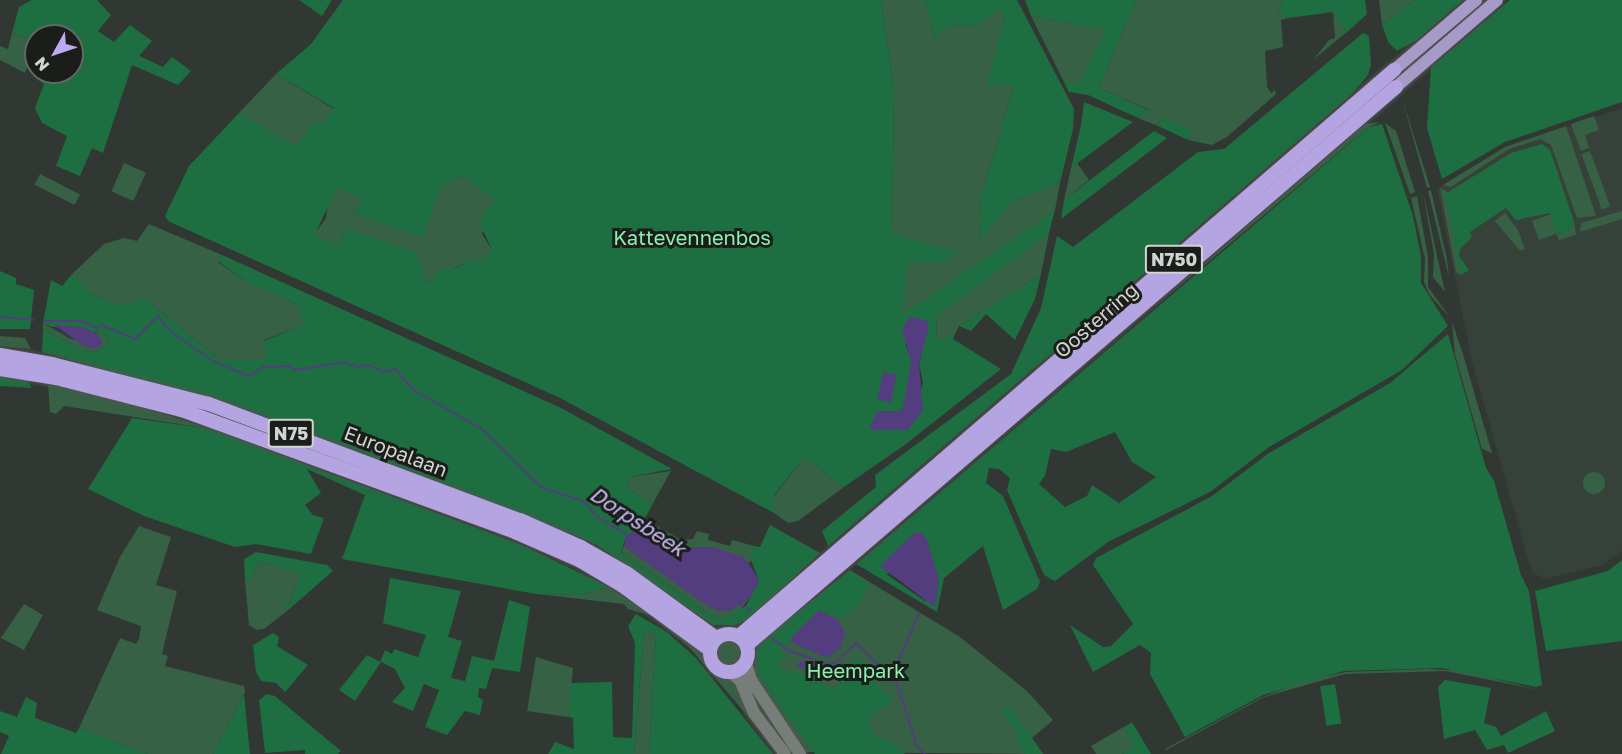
<!DOCTYPE html>
<html>
<head>
<meta charset="utf-8">
<style>
  body { margin:0 }
  #map { position:relative; width:1622px; height:754px; overflow:hidden; background:#313732; font-family:"Golos Text",sans-serif }
  div>[style] { position:absolute }
  .built>* { inset:0; background:#364239 }
  .green>* { inset:0; background:#376145; transform-origin:0 0 }
  .round { border-radius:50% }
  .forest>* { inset:0; background:#1d6f41; transform-origin:0 0 }
  .water>* { inset:0; background:#533d7f; transform-origin:0 0 }
  .stream>* { height:2px; margin:-1px; padding:0 1px; transform-origin:1px; border-radius:1px; background:#533d7f }
  .roads { filter:drop-shadow(0 0 2px #505551) drop-shadow(0 0 2px #505551) }
  .secondary>* { height:12px; margin:-6px; padding:0 6px; transform-origin:6px; border-radius:6px; background:#777e79 }
  .primary>* { height:12px; margin:-6px; padding:0 6px; transform-origin:6px; border-radius:6px; background:#a59ac8 }
  .trunk>* { height:14px; margin:-7px; padding:0 7px; transform-origin:7px; border-radius:7px; background:#b4a4e2 }
  .trunk>.ring { margin:-7px; padding:0; box-sizing:content-box; background:none; border:14px solid #b4a4e2; border-radius:50% }
  span { translate:-50% -50%; white-space:nowrap; text-align:center; line-height:1.15; -webkit-text-stroke:6px #1b1d1b; paint-order:stroke }
  .shield-label span { padding:2px 4px; background:#1b1d1b; border:2px solid; border-radius:4px; -webkit-text-stroke-width:0 }
  .shield-label { font-size:18px; color:#d1d5d2; font-weight:700 }
  .park-label { font-size:20px; color:#89f2ae }
  .street-label { font-size:20px; color:#d1d5d2 }
  .water-label { font-size:21px; color:#c7b8f2; font-style:italic }
  .north { position:absolute; left:24px; top:24px; width:60px; height:60px; box-sizing:border-box; background:#1b1d1b; border:2px solid #646764; border-radius:50%; rotate:230deg; font-size:16px; font-weight:700; line-height:24px; text-align:center; color:#d1d5d2 }
  .north::after { content:''; display:block; margin:auto; width:21px; height:27px; background:#bea9f4; clip-path:polygon(50% 0,100% 100%,50% 72%,0 100%) }
</style>
</head>
<body>
<div id="map">
  <div class="built">
    <div style="clip-path:polygon(1622px 108px,1622px 551px,1602px 565px,1545px 579px,1533px 573px,1527px 556px,1472px 361px,1437px 189px,1505px 147px)"></div>
  </div>
  <div class="green">
    <div style="clip-path:polygon(881px 0,925px 0,935px 37px,950px 26px,977px 25px,998px 10px,1005px 16px,988px 85px,1014px 84px,981px 198px,979px 240px,1013px 201px,1060px 183px,1055px 210px,901px 316px,900px 291px,907px 261px,937px 263px,959px 252px,892px 234px,894px 90px)"></div>
    <div style="clip-path:polygon(1136px 0,1284px 0,1278px 12px,1289px 18px,1281px 20px,1283px 47px,1265px 51px,1267px 87px,1271px 93px,1275px 90px,1276px 94px,1227px 137px,1212px 145px,1188px 140px,1190px 129px,1166px 118px,1156px 125px,1138px 118px,1149px 110px,1099px 88px)"></div>
    <div style="clip-path:polygon(1379px 0,1415px 0,1382px 25px)"></div>
    <div style="clip-path:polygon(1333px 12px,1347px 32px,1314px 59px,1329px 40px,1335px 38px)"></div>
    <div style="clip-path:polygon(1031px 16px,1106px 30px,1079px 85px,1063px 80px)"></div>
    <div style="clip-path:polygon(12px 33px,35px 41px,25px 73px,0 60px,0 46px,8px 49px)"></div>
    <div style="clip-path:polygon(276px 74px,334px 109px,323px 124px,316px 122px,296px 146px,239px 113px)"></div>
    <div style="clip-path:polygon(1402px 98px,1430px 187px,1427px 188px)"></div>
    <div style="clip-path:polygon(1594px 116px,1599px 130px,1585px 135px,1589px 148px,1581px 151px,1571px 124px)"></div>
    <div style="clip-path:polygon(1381px 122px,1369px 127px,1148px 312px,1365px 124px)"></div>
    <div style="clip-path:polygon(1385px 123px,1396px 131px,1415px 192px,1410px 194px)"></div>
    <div style="clip-path:polygon(1566px 126px,1596px 216px,1577px 218px,1551px 145px,1541px 139px,1509px 149px,1451px 187px,1443px 185px,1505px 147px)"></div>
    <div style="left:1590px;top:151px;width:59px;height:9px;rotate:70deg"></div>
    <div style="left:124px;top:163px;width:24px;height:31px;rotate:24deg"></div>
    <div style="clip-path:polygon(1077px 163px,1089px 180px,1064px 200px,1071px 168px)"></div>
    <div style="left:40px;top:174px;width:45px;height:12px;rotate:27deg"></div>
    <div style="clip-path:polygon(458px 177px,468px 179px,495px 200px,482px 234px,492px 250px,482px 261px,468px 261px,431px 282px,424px 280px,419px 266px,345px 229px,339px 244px,313px 236px,326px 218px,329px 197px,337px 188px,362px 199px,353px 214px,423px 236px,440px 188px)"></div>
    <div style="clip-path:polygon(1440px 188px,1448px 192px,1461px 275px,1456px 272px)"></div>
    <div style="clip-path:polygon(1431px 190px,1447px 259px,1449px 277px,1428px 191px)"></div>
    <div style="clip-path:polygon(1423px 193px,1426px 205px,1445px 292px,1433px 277px,1434px 254px)"></div>
    <div style="clip-path:polygon(1417px 196px,1428px 257px,1428px 287px,1451px 319px,1429px 294px,1424px 282px,1425px 259px,1411px 198px)"></div>
    <div style="clip-path:polygon(1622px 211px,1622px 219px,1580px 232px,1581px 223px)"></div>
    <div style="clip-path:polygon(1505px 213px,1518px 230px,1525px 249px,1520px 251px,1495px 221px)"></div>
    <div style="clip-path:polygon(1551px 214px,1557px 234px,1568px 231px,1574px 221px,1576px 235px,1559px 240px,1556px 234px,1539px 240px,1532px 221px)"></div>
    <div style="clip-path:polygon(149px 224px,222px 255px,218px 262px,250px 284px,299px 305px,304px 325px,264px 340px,267px 360px,220px 360px,144px 298px,120px 305px,89px 293px,78px 284px,72px 274px,104px 244px,124px 238px,137px 241px)"></div>
    <div style="clip-path:polygon(1049px 233px,1041px 274px,959px 326px,955px 334px,936px 341px,937px 315px)"></div>
    <div style="clip-path:polygon(1452px 322px,1462px 351px,1492px 453px,1482px 449px,1455px 355px)"></div>
    <div style="clip-path:polygon(43px 323px,71px 339px,102px 342px,95px 333px,98px 331px,106px 335px,108px 343px,98px 352px,82px 350px,43px 329px)"></div>
    <div style="clip-path:polygon(0 336px,25px 338px,31px 349px,0 346px)"></div>
    <div style="clip-path:polygon(48px 384px,121px 401px,211px 429px,64px 406px,56px 414px,50px 412px)"></div>
    <div style="clip-path:polygon(804px 457px,844px 487px,798px 521px,788px 523px,774px 513px,774px 496px)"></div>
    <div style="clip-path:polygon(671px 471px,652px 505px,628px 488px,629px 477px)"></div>
    <div class="round" style="left:1583px;top:472px;width:22px;height:22px"></div>
    <div style="clip-path:polygon(645px 519px,681px 540px,693px 539px,697px 531px,709px 534px,708px 540px,730px 546px,732px 540px,754px 546px,750px 563px,713px 547px,689px 548px,641px 526px)"></div>
    <div style="clip-path:polygon(139px 526px,171px 537px,156px 585px,177px 591px,162px 654px,168px 656px,165px 666px,244px 686px,245px 692px,213px 754px,147px 754px,79px 728px,120px 638px,136px 644px,139px 639px,141px 626px,97px 610px,120px 557px)"></div>
    <div style="clip-path:polygon(624px 546px,718px 611px,728px 611px,750px 598px,736px 614px,723px 619px,710px 615px,621px 552px)"></div>
    <div style="clip-path:polygon(258px 561px,301px 573px,290px 604px,286px 603px,287px 611px,264px 629px,257px 630px,249px 625px,245px 580px,252px 578px)"></div>
    <div style="clip-path:polygon(850px 570px,960px 637px,1027px 691px,1053px 720px,1032px 738px,1043px 754px,805px 752px,753px 677px,757px 647px)"></div>
    <div style="clip-path:polygon(609px 587px,653px 616px,628px 609px,624px 604px,537px 594px,580px 595px)"></div>
    <div style="clip-path:polygon(24px 604px,43px 615px,24px 650px,1px 638px)"></div>
    <div style="clip-path:polygon(655px 615px,704px 653px,717px 675px,734px 679px,780px 754px,689px 647px,655px 619px)"></div>
    <div style="clip-path:polygon(644px 631px,656px 634px,649px 754px,634px 754px)"></div>
    <div class="round" style="left:718px;top:640px;width:26px;height:26px"></div>
    <div style="clip-path:polygon(536px 657px,573px 668px,568px 717px,527px 711px)"></div>
    <div style="clip-path:polygon(1426px 669px,1452px 670px,1476px 674px,1539px 690px,1446px 671px,1345px 674px,1264px 697px,1166px 750px,1165px 749px,1262px 697px,1309px 680px,1346px 672px)"></div>
    <div style="clip-path:polygon(1124px 727px,1136px 748px,1122px 754px,1096px 754px,1091px 746px)"></div>
  </div>
  <div class="forest">
    <div style="clip-path:polygon(32px 0,97px 0,111px 15px,98px 31px,114px 42px,130px 25px,152px 41px,139px 56px,163px 67px,172px 57px,191px 71px,178px 85px,132px 65px,103px 153px,92px 148px,80px 176px,56px 166px,67px 136px,42px 123px,35px 108px,44px 84px,33px 76px,36px 69px,36px 72px,72px 72px,72px 36px,36px 36px,36px 41px,12px 33px,19px 7px)"></div>
    <div style="clip-path:polygon(299px 0,332px 0,322px 16px)"></div>
    <div style="clip-path:polygon(evenodd,343px 0,881px 0,894px 90px,892px 234px,960px 252px,937px 263px,907px 262px,902px 315px,1055px 210px,1049px 233px,937px 316px,936px 341px,955px 334px,953px 339px,1001px 369px,906px 444px,844px 487px,804px 457px,774px 495px,774px 513px,560px 398px,168px 221px,165px 216px,189px 166px,239px 113px,296px 146px,316px 121px,323px 124px,334px 108px,276px 74px,311px 44px,343px 0,458px 177px,468px 179px,495px 200px,478px 220px,492px 250px,481px 261px,468px 261px,455px 269px,443px 267px,431px 282px,424px 280px,417px 252px,345px 229px,339px 244px,314px 236px,337px 188px,362px 199px,353px 214px,423px 237px,440px 188px,458px 177px,343px 0,905px 343px,922px 353px,919px 363px,923px 383px,908px 430px,877px 412px,899px 411px,903px 408px,912px 362px,905px 343px)"></div>
    <div style="clip-path:polygon(925px 0,1017px 0,1074px 109px,1073px 129px,1060px 183px,1013px 201px,979px 241px,981px 198px,1014px 84px,987px 86px,1005px 16px,998px 10px,977px 25px,950px 26px,935px 37px)"></div>
    <div style="clip-path:polygon(1025px 0,1136px 0,1099px 88px,1150px 111px,1138px 118px,1088px 95px,1069px 92px,1063px 80px,1079px 84px,1105px 30px,1031px 16px)"></div>
    <div style="clip-path:polygon(1284px 0,1365px 0,1367px 14px,1347px 32px,1333px 12px,1289px 18px,1278px 12px)"></div>
    <div style="clip-path:polygon(1415px 0,1463px 0,1417px 40px,1397px 51px,1388px 42px,1382px 25px)"></div>
    <div style="clip-path:polygon(1510px 0,1622px 0,1622px 102px,1505px 142px,1442px 179px,1427px 128px,1431px 67px)"></div>
    <div style="clip-path:polygon(1363px 33px,1369px 36px,1371px 64px,1368px 75px,1352px 94px,828px 546px,822px 531px,876px 487px,875px 475px,1011px 374px,1041px 308px,1057px 236px,1073px 247px,1198px 152px,1224px 149px)"></div>
    <div style="clip-path:polygon(1084px 102px,1133px 122px,1071px 168px,1081px 125px)"></div>
    <div style="clip-path:polygon(1166px 118px,1191px 129px,1188px 140px,1156px 125px)"></div>
    <div style="clip-path:polygon(evenodd,1382px 124px,1413px 216px,1421px 256px,1421px 283px,1448px 326px,1402px 370px,1269px 447px,1210px 492px,1108px 542px,1055px 581px,1044px 575px,1007px 490px,1010px 478px,999px 469px,989px 468px,986px 483px,1003px 496px,1040px 582px,1037px 589px,1003px 610px,983px 546px,944px 578px,937px 612px,856px 564px,1369px 127px,1382px 124px,1115px 432px,1132px 462px,1156px 477px,1119px 503px,1092px 485px,1087px 496px,1065px 507px,1039px 484px,1045px 476px,1051px 449px,1066px 452px,1115px 432px,1382px 124px,930px 556px,939px 580px,936px 596px,925px 601px,886px 574px,930px 556px)"></div>
    <div style="clip-path:polygon(1154px 131px,1167px 138px,1061px 219px,1064px 200px)"></div>
    <div style="clip-path:polygon(1542px 144px,1550px 150px,1574px 221px,1568px 231px,1557px 234px,1550px 213px,1516px 220px,1506px 208px,1470px 232px,1472px 237px,1460px 249px,1459px 256px,1469px 270px,1461px 275px,1445px 194px,1511px 153px)"></div>
    <div style="clip-path:polygon(222px 255px,561px 408px,672px 469px,629px 477px,628px 488px,652px 505px,641px 526px,626px 537px,621px 552px,710px 615px,723px 619px,746px 606px,759px 580px,750px 558px,754px 546px,760px 547px,770px 525px,820px 553px,748px 620px,734px 625px,713px 625px,597px 545px,574px 535px,248px 410px,42px 352px,43px 329px,82px 350px,98px 352px,108px 343px,106px 335px,98px 331px,91px 334px,86px 328px,52px 327px,43px 323px,51px 280px,62px 286px,72px 274px,89px 293px,120px 305px,144px 298px,220px 360px,266px 360px,264px 341px,303px 325px,299px 305px,250px 284px,218px 261px)"></div>
    <div style="clip-path:polygon(0 271px,16px 278px,16px 284px,34px 290px,30px 329px,0 329px)"></div>
    <div style="clip-path:polygon(1041px 274px,1035px 299px,1015px 340px,986px 314px,971px 331px,959px 326px)"></div>
    <div style="clip-path:polygon(1448px 334px,1486px 468px,1494px 481px,1521px 575px,1529px 591px,1542px 685px,1536px 687px,1442px 668px,1344px 671px,1263px 695px,1185px 737px,1150px 674px,1151px 653px,1140px 645px,1093px 672px,1070px 625px,1103px 647px,1111px 646px,1133px 624px,1093px 565px,1096px 558px,1212px 496px,1269px 453px,1390px 383px)"></div>
    <div style="clip-path:polygon(0 375px,28px 381px,32px 388px,0 386px)"></div>
    <div style="clip-path:polygon(132px 418px,211px 429px,522px 545px,609px 587px,580px 595px,536px 594px,342px 559px,365px 495px,307px 469px,321px 493px,305px 505px,313px 515px,324px 518px,311px 554px,256px 544px,235px 547px,144px 516px,88px 489px)"></div>
    <div style="clip-path:polygon(256px 552px,327px 565px,333px 571px,287px 611px,285px 603px,290px 604px,301px 573px,258px 561px,252px 578px,245px 580px,244px 559px)"></div>
    <div style="clip-path:polygon(1622px 560px,1622px 641px,1546px 651px,1535px 591px,1608px 571px)"></div>
    <div style="clip-path:polygon(850px 570px,869px 585px,857px 606px,840px 618px,819px 610px,785px 646px,773px 638px,770px 634px)"></div>
    <div style="clip-path:polygon(390px 578px,461px 591px,448px 637px,462px 641px,451px 678px,465px 681px,472px 656px,494px 661px,509px 600px,530px 607px,520px 672px,492px 668px,486px 689px,479px 688px,478px 697px,483px 700px,480px 715px,465px 711px,447px 735px,425px 727px,439px 690px,424px 684px,413px 711px,392px 702px,405px 688px,395px 669px,381px 662px,355px 701px,339px 690px,367px 655px,380px 662px,385px 650px,392px 654px,394px 649px,418px 657px,426px 635px,383px 623px)"></div>
    <div style="clip-path:polygon(636px 614px,667px 632px,696px 658px,773px 754px,649px 754px,656px 634px,644px 631px,634px 754px,548px 754px,555px 742px,574px 749px,573px 718px,568px 717px,571px 683px,612px 682px,613px 737px,632px 738px,635px 643px,628px 626px)"></div>
    <div style="clip-path:polygon(273px 633px,279px 637px,277px 646px,308px 665px,285px 692px,276px 683px,261px 681px,256px 672px,253px 645px)"></div>
    <div style="clip-path:polygon(767px 636px,783px 648px,780px 651px,784px 655px,776px 668px,804px 675px,835px 691px,854px 660px,864px 660px,873px 681px,888px 696px,894px 694px,888px 706px,875px 711px,869px 719px,873px 736px,888px 740px,905px 754px,815px 754px,759px 679px,757px 647px)"></div>
    <div style="clip-path:polygon(1445px 680px,1491px 688px,1484px 723px,1496px 727px,1501px 736px,1546px 711px,1555px 731px,1508px 753px,1504px 745px,1487px 750px,1475px 730px,1444px 739px,1438px 687px)"></div>
    <div style="left:1335px;top:684px;width:40px;height:15px;rotate:81deg"></div>
    <div style="clip-path:polygon(244px 694px,250px 754px,213px 754px)"></div>
    <div style="clip-path:polygon(267px 694px,275px 696px,341px 751px,338px 754px,305px 754px,305px 750px,265px 753px,259px 700px)"></div>
    <div style="clip-path:polygon(26px 697px,37px 703px,35px 718px,76px 733px,79px 728px,147px 754px,1px 754px,9px 736px,0 732px,0 711px,17px 717px)"></div>
    <div style="clip-path:polygon(1008px 706px,1032px 738px,1043px 754px,1025px 754px,1016px 739px,1017px 731px,1001px 710px)"></div>
    <div style="clip-path:polygon(1132px 722px,1151px 754px,1122px 754px,1135px 748px,1124px 727px)"></div>
  </div>
  <div class="water">
    <div style="clip-path:polygon(910px 317px,926px 320px,929px 327px,919px 363px,923px 410px,908px 430px,874px 430px,869px 428px,877px 412px,899px 411px,903px 408px,911px 361px,902px 329px)"></div>
    <div style="clip-path:polygon(53px 324px,86px 328px,95px 333px,102px 341px,101px 346px,94px 349px,82px 345px)"></div>
    <div style="left:883px;top:372px;width:14px;height:28px;rotate:12deg"></div>
    <div style="clip-path:polygon(641px 526px,689px 548px,713px 547px,745px 558px,759px 580px,750px 598px,728px 611px,718px 611px,703px 603px,624px 546px,626px 537px)"></div>
    <div style="clip-path:polygon(914px 533px,922px 533px,927px 540px,939px 580px,935px 607px,880px 566px)"></div>
    <div style="clip-path:polygon(819px 610px,838px 620px,845px 633px,840px 648px,827px 658px,793px 643px,791px 638px)"></div>
    <div style="clip-path:polygon(800px 660px,821px 670px,841px 663px,844px 668px,833px 679px,797px 666px)"></div>
  </div>
  <div class="stream">
    <div style="left:0;top:317px;width:33px;rotate:5deg"></div>
    <div style="left:44px;top:321px;width:38px"></div>
    <div style="left:82px;top:321px;width:17px;rotate:25deg"></div>
    <div style="left:97px;top:328px;width:5px;rotate:-37deg"></div>
    <div style="left:101px;top:325px;width:37px;rotate:22deg"></div>
    <div style="left:135px;top:339px;width:33px;rotate:-45deg"></div>
    <div style="left:158px;top:316px;width:19px;rotate:51deg"></div>
    <div style="left:170px;top:331px;width:52px;rotate:34.9deg"></div>
    <div style="left:213px;top:361px;width:39px;rotate:23deg"></div>
    <div style="left:249px;top:376px;width:17px;rotate:-33deg"></div>
    <div style="left:263px;top:367px;width:24px;rotate:-2deg"></div>
    <div style="left:287px;top:366px;width:10px;rotate:24deg"></div>
    <div style="left:296px;top:370px;width:49px;rotate:-9.5deg"></div>
    <div style="left:344px;top:362px;width:14px;rotate:21deg"></div>
    <div style="left:357px;top:367px;width:11px;rotate:-10deg"></div>
    <div style="left:368px;top:365px;width:17px;rotate:25deg"></div>
    <div style="left:383px;top:372px;width:12px;rotate:-14deg"></div>
    <div style="left:395px;top:369px;width:31px;rotate:48deg"></div>
    <div style="left:416px;top:392px;width:74px;rotate:29deg"></div>
    <div style="left:481px;top:428px;width:86px;rotate:44.5deg"></div>
    <div style="left:542px;top:488px;width:43px;rotate:17.6deg"></div>
    <div style="left:583px;top:501px;width:23px;rotate:47deg"></div>
    <div style="left:599px;top:518px;width:35px;rotate:31deg"></div>
    <div style="left:923px;top:602px;width:3px;rotate:-72deg"></div>
    <div style="left:738px;top:603px;width:14px;rotate:30deg"></div>
    <div style="left:773px;top:639px;width:19px;rotate:36deg"></div>
    <div style="left:788px;top:650px;width:40px;rotate:20.2deg"></div>
    <div style="left:826px;top:664px;width:8px;rotate:-7deg"></div>
    <div style="left:834px;top:663px;width:30px;rotate:-42deg"></div>
    <div style="left:856px;top:643px;width:55px;rotate:43.5deg"></div>
    <div style="left:896px;top:681px;width:68px;rotate:72.1deg"></div>
    <div style="left:917px;top:746px;width:11px;rotate:45deg"></div>
    <div style="left:892px;top:674px;width:66px;rotate:-65.8deg"></div>
  </div>
  <div class="roads">
    <div class="secondary">
      <div style="left:746px;top:663px;width:18px;rotate:74deg"></div>
      <div style="left:751px;top:680px;width:89px;rotate:56.5deg"></div>
      <div style="left:730px;top:672px;width:13px;rotate:39deg"></div>
      <div style="left:740px;top:680px;width:36px;rotate:67deg"></div>
      <div style="left:754px;top:713px;width:51px;rotate:52.9deg"></div>
    </div>
    <div class="primary">
      <div style="left:1394px;top:70px;width:108px;rotate:-40.5deg"></div>
      <div style="left:1396px;top:87px;width:133px;rotate:-40.7deg"></div>
    </div>
    <div class="trunk">
      <div style="left:0;top:355px;width:53px;rotate:9.8deg"></div>
      <div style="left:52px;top:364px;width:162px;rotate:14.3deg"></div>
      <div style="left:209px;top:404px;width:332px;rotate:20.5deg"></div>
      <div style="left:520px;top:520px;width:67px;rotate:23.9deg"></div>
      <div style="left:581px;top:547px;width:54px;rotate:29.9deg"></div>
      <div style="left:628px;top:574px;width:109px;rotate:36deg"></div>
      <div style="left:0;top:369px;width:57px;rotate:9.1deg"></div>
      <div style="left:56px;top:378px;width:130px;rotate:14.3deg"></div>
      <div style="left:182px;top:410px;width:355px;rotate:20.1deg"></div>
      <div style="left:515px;top:532px;width:70px;rotate:23.6deg"></div>
      <div style="left:579px;top:560px;width:51px;rotate:30.6deg"></div>
      <div style="left:623px;top:586px;width:108px;rotate:36.3deg"></div>
      <div class="ring" style="left:710px;top:634px;width:24px;height:24px"></div>
      <div style="left:739px;top:636px;width:866px;rotate:-40.83deg"></div>
      <div style="left:747px;top:645px;width:856px;rotate:-40.69deg"></div>
    </div>
  </div>
  <div class="shield-label">
    <span style="left:1174px;top:259px">N750</span>
    <span style="left:291px;top:433px">N75</span>
  </div>
  <div class="park-label">
    <span style="left:692px;top:237px">Kattevennenbos</span>
    <span style="left:856px;top:670px">Heempark</span>
  </div>
  <div class="street-label">
    <span style="left:1096px;top:320px;rotate:-41deg">Oosterring</span>
    <span style="left:396px;top:451px;rotate:21deg">Europalaan</span>
  </div>
  <div class="water-label">
    <span style="left:638px;top:521px;rotate:33deg">Dorpsbeek</span>
  </div>
  <div class="north">N</div>
</div>
</body>
</html>
